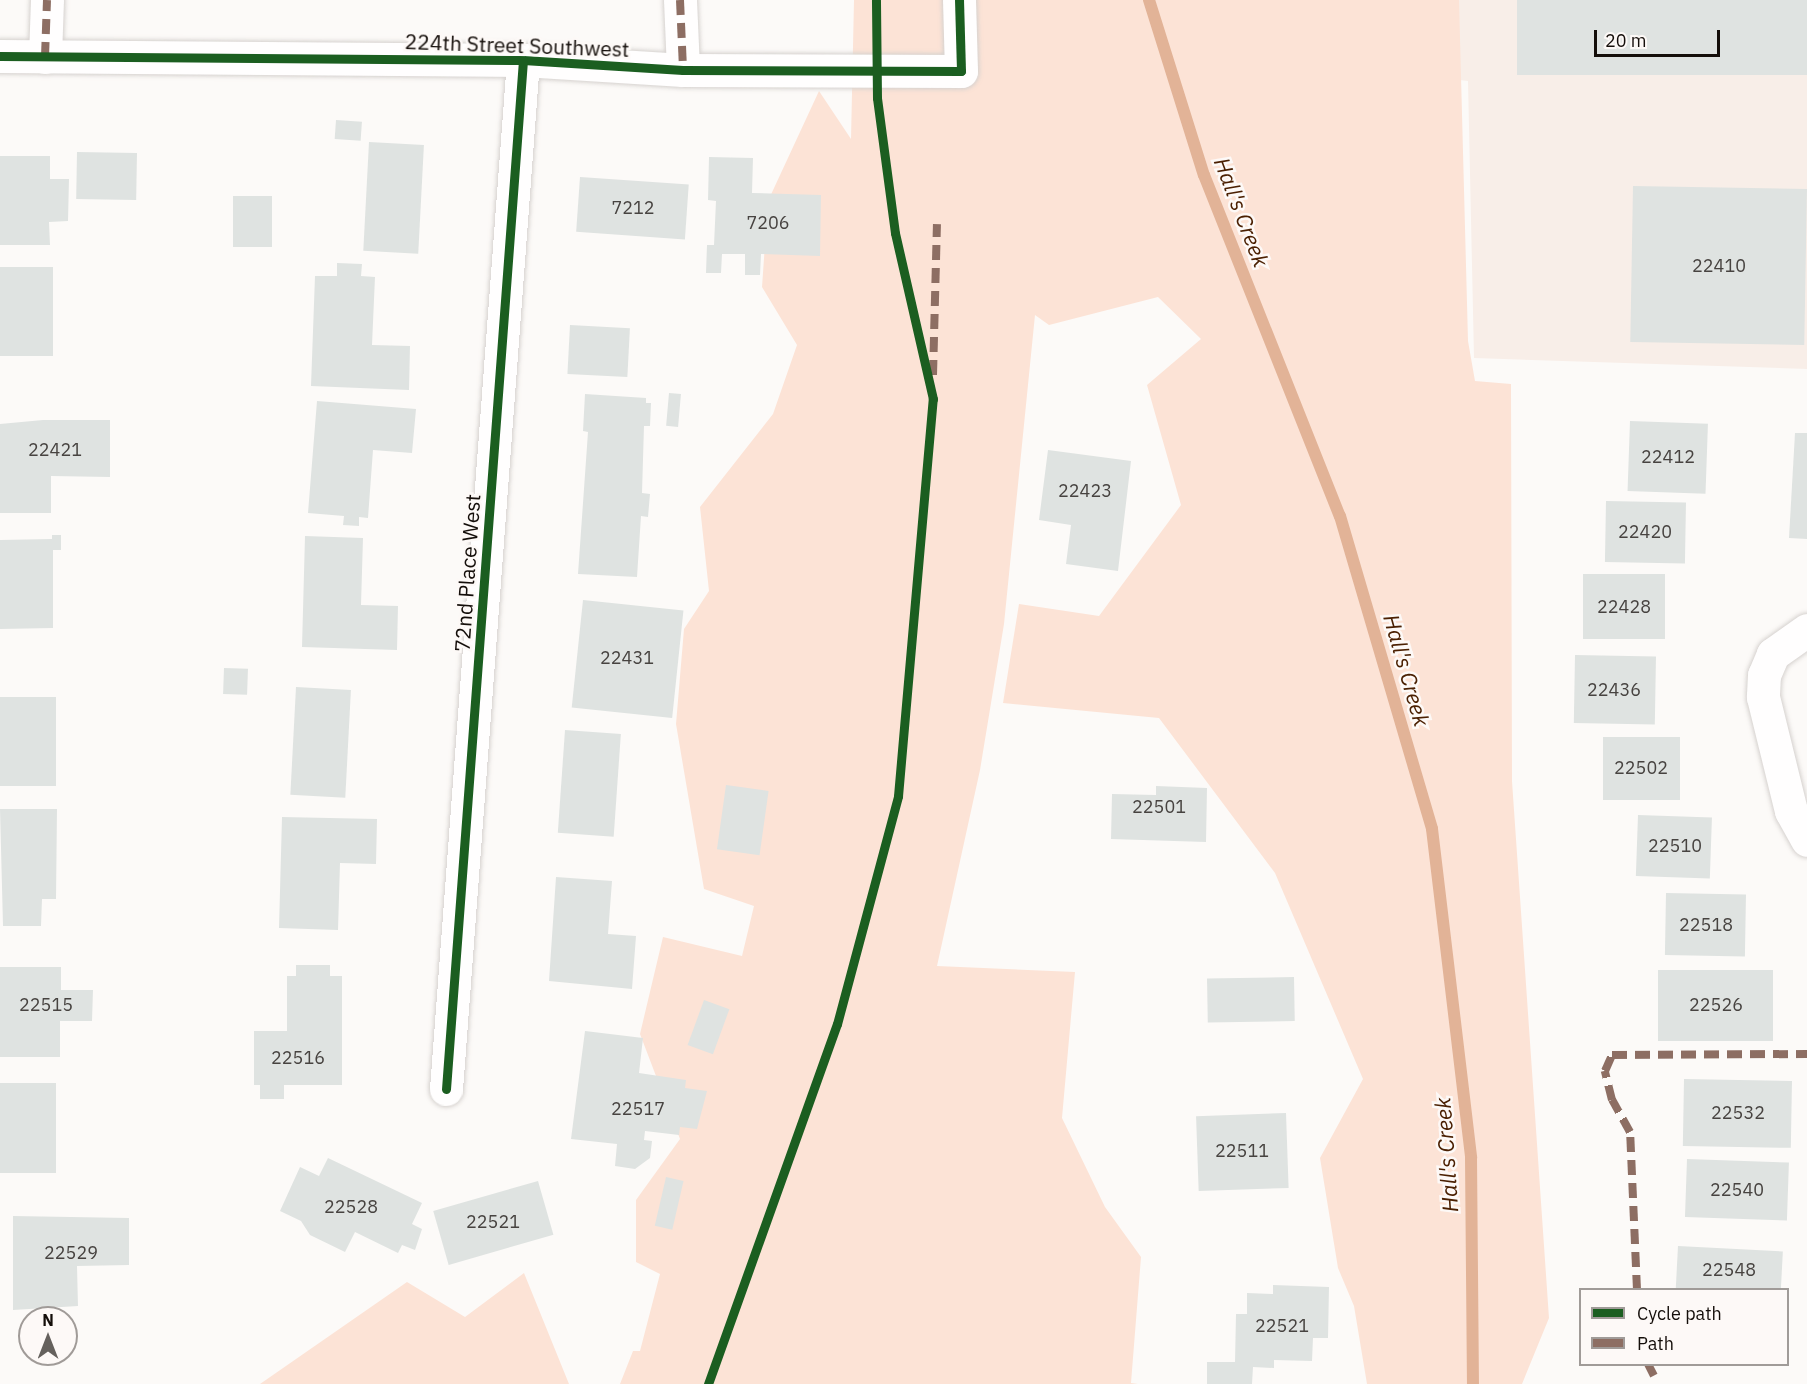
<!DOCTYPE html>
<html>
<head>
<meta charset="utf-8">
<style>
  body { margin:0 }
  #map { position:relative; width:1807px; height:1384px; overflow:hidden; background:#fcfaf8; font-family:"IBM Plex Sans",sans-serif }
  div>[style] { position:absolute }
  .built>* { inset:0; background:#f8eee8 }
  .green>* { inset:0; background:#fce3d6 }
  .stream>* { height:12px; margin:-6px; padding:0 6px; transform-origin:6px; border-radius:6px; background:#e2b397 }
  .building>* { inset:0; background:#dfe3e1; transform-origin:0 0 }
  .roads { filter:drop-shadow(0 0 2px #d6d2cf) drop-shadow(0 0 2px #d6d2cf) }
  .minor>* { height:33px; margin:-16.5px; padding:0 16.5px; transform-origin:16.5px; border-radius:16.5px; background:#fffefe }
  .quiet>* { height:8px; margin-top:-4px; transform-origin:0; background:repeating-linear-gradient(90deg,#8d6e63 0 15px,transparent 0 23px) }
  .cycleway>* { height:9px; margin:-4.5px; padding:0 4.5px; transform-origin:4.5px; border-radius:4.5px; background:#1b5e20 }
  span { translate:-50% -50%; white-space:nowrap; text-align:center; line-height:1.15; -webkit-text-stroke:5px #fdf9f7; paint-order:stroke }
  .number-label { font-size:18px; color:#474340 }
  .number-label span { -webkit-text-stroke-width:0 }
  .street-label { font-size:21px; color:#140e0a }
  .water-label { font-size:22px; color:#4b2002; font-style:italic }
  .legend { position:absolute; left:1579px; top:1288px; width:210px; height:78px; box-sizing:border-box; background:#fdf9f7; border:2px solid #a09b98; margin:0; padding:8px 10px; list-style:none; font-size:18px; color:#140e0a }
  .legend li { display:flex; align-items:center; gap:12px; height:30px }
  .legend b { width:30px; border:2px solid #a09b98 }
  .north { position:absolute; left:18px; top:1306px; width:60px; height:60px; box-sizing:border-box; background:#fdf9f7; border:2px solid #a09b98; border-radius:50%; rotate:0deg; font-size:16px; font-weight:700; line-height:24px; text-align:center; color:#140e0a }
  .north::after { content:''; display:block; margin:auto; width:21px; height:27px; background:#65615d; clip-path:polygon(50% 0,100% 100%,50% 72%,0 100%) }
  .scale { position:absolute; left:1594px; top:30px; width:126px; height:27px; box-sizing:border-box; border:3px solid #140e0a; border-top:0; padding-left:8px; font-size:18px; line-height:21px; white-space:nowrap; color:#140e0a; -webkit-text-stroke:4px #fdf9f7; paint-order:stroke }
</style>
</head>
<body>
<div id="map">
  <div class="built">
    <div style="clip-path:polygon(1185px 0,1807px 0,1807px 369px,1474px 358px,1468px 81px,1201px 49px)"></div>
  </div>
  <div class="green">
    <div style="clip-path:polygon(854px 0,1459px 0,1468px 341px,1475px 381px,1511px 384px,1512px 781px,1549px 1318px,1522px 1384px,1367px 1384px,1354px 1306px,1338px 1268px,1320px 1158px,1363px 1079px,1275px 873px,1159px 718px,1003px 703px,1019px 604px,1099px 616px,1181px 505px,1147px 385px,1201px 339px,1158px 297px,1049px 325px,1035px 315px,1004px 624px,980px 770px,937px 966px,1075px 972px,1062px 1118px,1105px 1207px,1141px 1257px,1131px 1383px,1138px 1384px,620px 1384px,633px 1351px,640px 1351px,660px 1274px,636px 1262px,636px 1200px,680px 1139px,640px 1034px,663px 937px,742px 956px,754px 906px,704px 889px,676px 724px,684px 629px,709px 591px,700px 507px,773px 414px,797px 345px,762px 287px,768px 201px,819px 91px,851px 139px)"></div>
    <div style="clip-path:polygon(524px 1273px,569px 1384px,260px 1384px,407px 1282px,465px 1317px)"></div>
  </div>
  <div class="stream">
    <div style="left:1149px;top:0;width:183px;rotate:72.6deg"></div>
    <div style="left:1204px;top:175px;width:367px;rotate:68.3deg"></div>
    <div style="left:1340px;top:516px;width:326px;rotate:73.6deg"></div>
    <div style="left:1432px;top:829px;width:331px;rotate:83.2deg"></div>
    <div style="left:1471px;top:1158px;width:226px;rotate:89.5deg"></div>
  </div>
  <div class="building">
    <div style="left:1517px;top:0;width:290px;height:75px"></div>
    <div style="left:336px;top:120px;width:26px;height:19px;rotate:4deg"></div>
    <div style="left:369px;top:142px;width:55px;height:109px;rotate:3deg"></div>
    <div style="left:77px;top:152px;width:60px;height:47px;rotate:1deg"></div>
    <div style="clip-path:polygon(0 156px,50px 156px,50px 179px,69px 179px,68px 221px,49px 222px,50px 245px,0 245px)"></div>
    <div style="clip-path:polygon(709px 157px,753px 158px,752px 193px,821px 195px,820px 256px,761px 254px,760px 275px,745px 275px,745px 254px,722px 254px,721px 273px,706px 273px,707px 245px,714px 245px,716px 201px,708px 200px)"></div>
    <div style="left:580px;top:177px;width:109px;height:55px;rotate:4deg"></div>
    <div style="left:1633px;top:186px;width:174px;height:156px;rotate:1deg"></div>
    <div style="left:233px;top:196px;width:39px;height:51px"></div>
    <div style="clip-path:polygon(337px 263px,362px 264px,361px 276px,375px 277px,372px 345px,410px 346px,409px 390px,311px 386px,315px 276px,337px 276px)"></div>
    <div style="left:0;top:267px;width:53px;height:89px"></div>
    <div style="left:570px;top:325px;width:60px;height:49px;rotate:3deg"></div>
    <div style="left:669px;top:393px;width:12px;height:33px;rotate:5deg"></div>
    <div style="clip-path:polygon(585px 394px,646px 398px,646px 403px,651px 403px,650px 426px,644px 426px,642px 493px,650px 494px,648px 517px,641px 516px,637px 577px,578px 574px,588px 432px,583px 431px)"></div>
    <div style="clip-path:polygon(317px 401px,416px 409px,412px 453px,373px 450px,368px 518px,359px 517px,359px 526px,343px 525px,344px 516px,308px 513px)"></div>
    <div style="clip-path:polygon(43px 420px,110px 420px,110px 477px,51px 476px,51px 513px,0 513px,0 424px)"></div>
    <div style="left:1630px;top:421px;width:78px;height:70px;rotate:2deg"></div>
    <div style="clip-path:polygon(1795px 433px,1807px 433px,1807px 539px,1789px 538px)"></div>
    <div style="clip-path:polygon(1048px 450px,1131px 461px,1118px 571px,1066px 564px,1071px 525px,1039px 520px)"></div>
    <div style="left:1606px;top:501px;width:80px;height:61px;rotate:1deg"></div>
    <div style="clip-path:polygon(52px 535px,61px 535px,61px 550px,53px 550px,53px 628px,0 629px,0 540px,52px 539px)"></div>
    <div style="clip-path:polygon(305px 536px,363px 538px,361px 605px,398px 606px,397px 650px,302px 647px)"></div>
    <div style="left:1583px;top:574px;width:82px;height:65px"></div>
    <div style="left:583px;top:600px;width:101px;height:108px;rotate:6deg"></div>
    <div style="left:1575px;top:655px;width:81px;height:68px;rotate:1deg"></div>
    <div style="left:224px;top:668px;width:24px;height:26px;rotate:2deg"></div>
    <div style="left:296px;top:687px;width:55px;height:108px;rotate:3deg"></div>
    <div style="left:0;top:697px;width:56px;height:89px"></div>
    <div style="left:565px;top:730px;width:56px;height:103px;rotate:4deg"></div>
    <div style="left:1603px;top:737px;width:77px;height:63px"></div>
    <div style="left:726px;top:785px;width:43px;height:65px;rotate:8deg"></div>
    <div style="clip-path:polygon(1156px 786px,1207px 788px,1206px 842px,1111px 839px,1112px 794px,1156px 795px)"></div>
    <div style="clip-path:polygon(0 809px,57px 809px,56px 899px,42px 899px,41px 926px,3px 926px)"></div>
    <div style="left:1638px;top:815px;width:74px;height:61px;rotate:2deg"></div>
    <div style="clip-path:polygon(282px 817px,377px 819px,376px 864px,340px 863px,338px 930px,279px 928px)"></div>
    <div style="clip-path:polygon(556px 877px,612px 881px,608px 934px,636px 936px,632px 989px,549px 981px)"></div>
    <div style="left:1666px;top:893px;width:80px;height:62px;rotate:1deg"></div>
    <div style="clip-path:polygon(296px 965px,330px 965px,330px 976px,342px 976px,342px 1085px,284px 1085px,284px 1099px,260px 1099px,260px 1085px,254px 1085px,254px 1031px,287px 1031px,287px 976px,296px 976px)"></div>
    <div style="clip-path:polygon(0 967px,61px 967px,61px 990px,93px 990px,92px 1021px,60px 1021px,60px 1057px,0 1057px)"></div>
    <div style="left:1658px;top:970px;width:115px;height:71px"></div>
    <div style="left:1294px;top:977px;width:44px;height:87px;rotate:89deg"></div>
    <div style="left:704px;top:1000px;width:27px;height:48px;rotate:20deg"></div>
    <div style="clip-path:polygon(585px 1031px,643px 1038px,639px 1073px,686px 1080px,685px 1088px,707px 1091px,697px 1129px,680px 1127px,679px 1135px,645px 1131px,644px 1140px,652px 1141px,650px 1158px,635px 1169px,615px 1166px,617px 1144px,571px 1139px)"></div>
    <div style="left:1684px;top:1079px;width:108px;height:67px;rotate:1deg"></div>
    <div style="left:0;top:1083px;width:56px;height:90px"></div>
    <div style="left:1286px;top:1113px;width:75px;height:90px;rotate:88deg"></div>
    <div style="clip-path:polygon(328px 1158px,422px 1203px,412px 1224px,422px 1229px,415px 1250px,402px 1245px,398px 1253px,355px 1232px,345px 1252px,310px 1235px,301px 1221px,280px 1211px,300px 1167px,319px 1176px)"></div>
    <div style="left:1687px;top:1159px;width:102px;height:58px;rotate:2deg"></div>
    <div style="left:666px;top:1177px;width:18px;height:50px;rotate:13deg"></div>
    <div style="left:538px;top:1181px;width:56px;height:109px;rotate:74deg"></div>
    <div style="clip-path:polygon(13px 1216px,129px 1218px,129px 1265px,77px 1266px,78px 1306px,13px 1310px)"></div>
    <div style="left:1678px;top:1246px;width:105px;height:44px;rotate:3deg"></div>
    <div style="clip-path:polygon(1273px 1285px,1329px 1287px,1328px 1338px,1313px 1338px,1312px 1361px,1274px 1360px,1274px 1368px,1253px 1367px,1252px 1384px,1207px 1384px,1207px 1362px,1235px 1362px,1236px 1314px,1247px 1314px,1247px 1293px,1273px 1294px)"></div>
  </div>
  <div class="roads">
    <div class="minor">
      <div style="left:680px;top:0;width:70px;rotate:87.5deg"></div>
      <div style="left:0;top:56px;width:523px;rotate:0.44deg"></div>
      <div style="left:523px;top:60px;width:160px;rotate:3.6deg"></div>
      <div style="left:683px;top:70px;width:278px;rotate:0.2deg"></div>
      <div style="left:961px;top:71px;width:71px;rotate:-91.6deg"></div>
      <div style="left:45px;top:57px;width:57px;rotate:-88deg"></div>
      <div style="left:1807px;top:630px;width:42px;rotate:144.8deg"></div>
      <div style="left:1773px;top:654px;width:23px;rotate:113deg"></div>
      <div style="left:1764px;top:675px;width:22px;rotate:93deg"></div>
      <div style="left:1763px;top:697px;width:117px;rotate:76.2deg"></div>
      <div style="left:1791px;top:811px;width:33px;rotate:61deg"></div>
      <div style="left:446px;top:1089px;width:1032px;rotate:-85.72deg"></div>
    </div>
  </div>
  <div class="quiet">
    <div style="left:680px;top:0;width:70px;rotate:87.5deg"></div>
    <div style="left:45px;top:57px;width:57px;rotate:-88deg"></div>
    <div style="left:933px;top:375px;width:151px;rotate:-88.5deg"></div>
    <div style="left:1637px;top:1290px;width:158px;rotate:-92.5deg"></div>
    <div style="left:1630px;top:1132px;width:37px;rotate:-119deg"></div>
    <div style="left:1612px;top:1100px;width:30px;rotate:-104deg"></div>
    <div style="left:1605px;top:1071px;width:17px;rotate:-66deg"></div>
    <div style="left:1612px;top:1055px;width:195px;rotate:-0.3deg"></div>
    <div style="left:1648px;top:1364px;width:13px;rotate:63deg"></div>
  </div>
  <div class="cycleway">
    <div style="left:0;top:56px;width:523px;rotate:0.44deg"></div>
    <div style="left:523px;top:60px;width:160px;rotate:3.6deg"></div>
    <div style="left:683px;top:70px;width:278px;rotate:0.2deg"></div>
    <div style="left:961px;top:71px;width:71px;rotate:-91.6deg"></div>
    <div style="left:446px;top:1089px;width:1032px;rotate:-85.72deg"></div>
    <div style="left:708px;top:1384px;width:382px;rotate:-70.3deg"></div>
    <div style="left:837px;top:1024px;width:236px;rotate:-75deg"></div>
    <div style="left:898px;top:796px;width:399px;rotate:-85deg"></div>
    <div style="left:933px;top:399px;width:170px;rotate:-102.9deg"></div>
    <div style="left:895px;top:233px;width:136px;rotate:-97.6deg"></div>
    <div style="left:877px;top:98px;width:98px;rotate:-90.6deg"></div>
  </div>
  <div class="number-label">
    <span style="left:633px;top:208px">7212</span>
    <span style="left:768px;top:223px">7206</span>
    <span style="left:1719px;top:266px">22410</span>
    <span style="left:55px;top:450px">22421</span>
    <span style="left:1668px;top:457px">22412</span>
    <span style="left:1085px;top:491px">22423</span>
    <span style="left:1645px;top:532px">22420</span>
    <span style="left:1624px;top:607px">22428</span>
    <span style="left:627px;top:658px">22431</span>
    <span style="left:1614px;top:690px">22436</span>
    <span style="left:1641px;top:768px">22502</span>
    <span style="left:1159px;top:807px">22501</span>
    <span style="left:1675px;top:846px">22510</span>
    <span style="left:1706px;top:925px">22518</span>
    <span style="left:46px;top:1005px">22515</span>
    <span style="left:1716px;top:1005px">22526</span>
    <span style="left:298px;top:1058px">22516</span>
    <span style="left:638px;top:1109px">22517</span>
    <span style="left:1738px;top:1113px">22532</span>
    <span style="left:1242px;top:1151px">22511</span>
    <span style="left:1737px;top:1190px">22540</span>
    <span style="left:351px;top:1207px">22528</span>
    <span style="left:493px;top:1222px">22521</span>
    <span style="left:71px;top:1253px">22529</span>
    <span style="left:1729px;top:1270px">22548</span>
    <span style="left:1282px;top:1326px">22521</span>
  </div>
  <div class="street-label">
    <span style="left:517px;top:45px;rotate:2deg">224th Street Southwest</span>
    <span style="left:467px;top:573px;rotate:-86deg">72nd Place West</span>
  </div>
  <div class="water-label">
    <span style="left:1242px;top:212px;rotate:69deg">Hall's Creek</span>
    <span style="left:1407px;top:670px;rotate:74deg">Hall's Creek</span>
    <span style="left:1446px;top:1155px;rotate:-94deg">Hall's Creek</span>
  </div>
  <ul class="legend">
  <li><b style="height:8px;background:#1b5e20"></b>Cycle path</li>
  <li><b style="height:8px;background:#8d6e63"></b>Path</li>
  </ul>
  <div class="north">N</div>
  <div class="scale">20 m</div>
</div>
</body>
</html>
